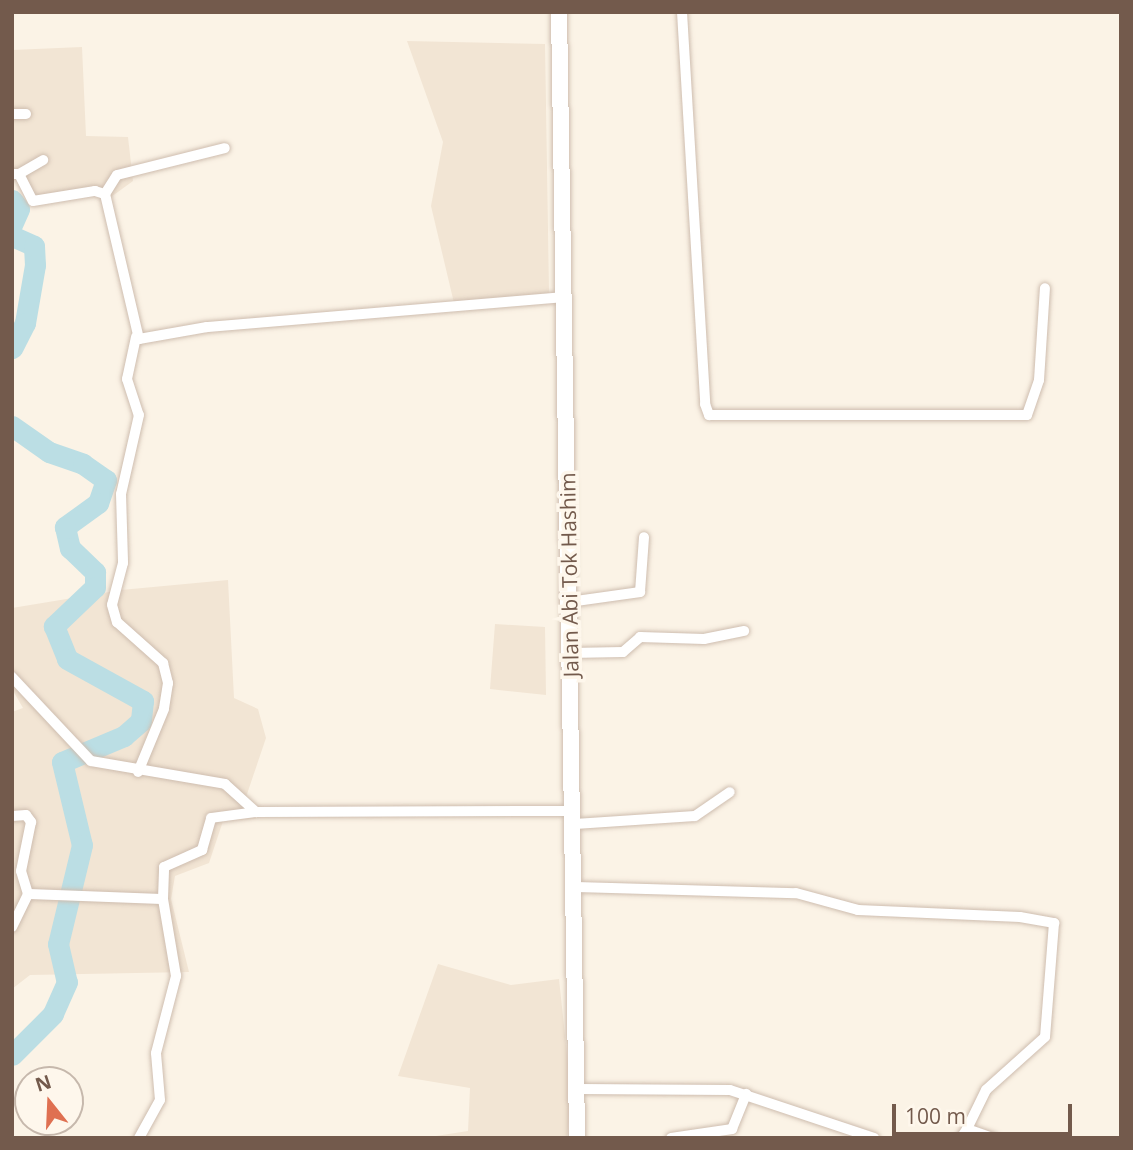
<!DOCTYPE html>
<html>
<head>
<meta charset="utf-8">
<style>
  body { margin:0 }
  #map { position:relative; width:1133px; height:1150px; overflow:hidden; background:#fbf3e6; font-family:"Open Sans",sans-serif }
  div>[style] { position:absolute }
  .residential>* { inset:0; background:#f2e5d4 }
  .river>* { height:21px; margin:-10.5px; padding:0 10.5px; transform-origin:10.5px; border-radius:10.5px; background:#bbdee4 }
  .roads { filter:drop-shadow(0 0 2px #cebdaf) drop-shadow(0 0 2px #cebdaf) }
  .street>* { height:10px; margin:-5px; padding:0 5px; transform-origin:5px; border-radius:5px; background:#fff }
  .secondary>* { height:16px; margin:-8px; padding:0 8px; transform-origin:8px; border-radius:8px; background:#fff }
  span { translate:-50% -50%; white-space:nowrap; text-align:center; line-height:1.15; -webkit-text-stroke:7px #fef7ec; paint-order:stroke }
  .street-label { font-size:21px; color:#735a4c }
  .frame { position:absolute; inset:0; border:14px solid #735a4c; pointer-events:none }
  .north { position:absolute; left:14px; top:1066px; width:70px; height:70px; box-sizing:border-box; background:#fef7ec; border:2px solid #c6b8ac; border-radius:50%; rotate:342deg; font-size:19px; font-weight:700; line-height:28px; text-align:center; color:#735a4c }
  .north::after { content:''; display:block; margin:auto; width:24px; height:32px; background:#df7051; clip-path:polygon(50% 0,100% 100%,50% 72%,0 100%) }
  .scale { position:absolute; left:892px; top:1104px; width:180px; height:32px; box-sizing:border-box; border:4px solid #735a4c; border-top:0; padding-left:9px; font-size:21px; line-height:24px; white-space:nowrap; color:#735a4c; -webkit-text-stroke:5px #fef7ec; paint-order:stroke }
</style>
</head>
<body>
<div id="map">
  <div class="residential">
    <div style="clip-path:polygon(407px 41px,545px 44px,549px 294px,454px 303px,431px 206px,443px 142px)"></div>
    <div style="clip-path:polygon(82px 47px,86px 136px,128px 137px,133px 181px,111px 197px,85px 189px,55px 198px,27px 193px,12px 176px,12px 50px)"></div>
    <div style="clip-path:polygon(228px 580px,234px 698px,258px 709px,266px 738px,246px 797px,256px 819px,223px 821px,209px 863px,175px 876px,171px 899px,189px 972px,30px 975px,12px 989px,12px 712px,23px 708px,12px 689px,12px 608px,121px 590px)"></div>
    <div style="clip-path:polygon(495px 624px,545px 627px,546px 695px,490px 689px)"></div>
    <div style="clip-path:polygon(438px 964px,511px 985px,559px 979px,571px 1092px,567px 1138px,423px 1138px,468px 1131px,470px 1088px,398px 1076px)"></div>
  </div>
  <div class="river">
    <div style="left:12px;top:200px;width:11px;rotate:52deg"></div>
    <div style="left:19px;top:209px;width:17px;rotate:114deg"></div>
    <div style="left:12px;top:236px;width:24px;rotate:24deg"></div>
    <div style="left:34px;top:246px;width:19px;rotate:87deg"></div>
    <div style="left:35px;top:265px;width:59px;rotate:99.8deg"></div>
    <div style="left:25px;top:323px;width:28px;rotate:117deg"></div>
    <div style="left:12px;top:426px;width:45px;rotate:35.1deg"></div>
    <div style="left:49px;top:452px;width:36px;rotate:19deg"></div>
    <div style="left:83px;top:464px;width:28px;rotate:35deg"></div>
    <div style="left:106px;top:480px;width:24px;rotate:109deg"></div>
    <div style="left:98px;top:503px;width:41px;rotate:144deg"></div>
    <div style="left:65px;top:527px;width:22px;rotate:77deg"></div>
    <div style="left:70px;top:548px;width:35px;rotate:44deg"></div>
    <div style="left:95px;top:572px;width:15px;rotate:90deg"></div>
    <div style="left:95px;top:587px;width:57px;rotate:136.4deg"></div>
    <div style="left:54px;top:626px;width:35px;rotate:68deg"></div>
    <div style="left:67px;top:659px;width:87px;rotate:28.9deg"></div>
    <div style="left:143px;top:701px;width:20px;rotate:96deg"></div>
    <div style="left:141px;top:721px;width:23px;rotate:139deg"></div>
    <div style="left:124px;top:736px;width:67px;rotate:157.2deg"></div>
    <div style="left:62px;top:762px;width:85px;rotate:76.5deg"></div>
    <div style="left:82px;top:845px;width:102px;rotate:103.6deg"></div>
    <div style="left:58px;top:944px;width:39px;rotate:77deg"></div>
    <div style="left:67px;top:982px;width:35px;rotate:114deg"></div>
    <div style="left:53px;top:1014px;width:58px;rotate:135deg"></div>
  </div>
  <div class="roads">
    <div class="street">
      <div style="left:682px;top:12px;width:393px;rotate:86.6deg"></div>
      <div style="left:705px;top:404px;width:12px;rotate:70deg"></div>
      <div style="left:709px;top:415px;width:318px"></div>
      <div style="left:1027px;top:415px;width:37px;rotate:-71deg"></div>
      <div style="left:1039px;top:380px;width:92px;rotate:-86.3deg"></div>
      <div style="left:12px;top:114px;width:14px"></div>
      <div style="left:12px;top:174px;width:7px"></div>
      <div style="left:19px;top:174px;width:30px;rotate:63deg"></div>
      <div style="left:33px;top:201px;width:63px;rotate:-9.2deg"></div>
      <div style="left:95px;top:191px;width:10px;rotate:17deg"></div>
      <div style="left:105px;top:194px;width:149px;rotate:76.8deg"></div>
      <div style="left:139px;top:339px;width:69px;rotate:-10deg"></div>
      <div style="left:207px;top:327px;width:357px;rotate:-4.8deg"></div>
      <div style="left:19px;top:174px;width:28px;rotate:-30deg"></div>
      <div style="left:105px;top:194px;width:22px;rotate:-58deg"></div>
      <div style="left:117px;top:175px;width:111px;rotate:-14deg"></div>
      <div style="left:136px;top:337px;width:43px;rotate:102.1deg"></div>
      <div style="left:127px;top:379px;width:38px;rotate:72deg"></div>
      <div style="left:139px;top:415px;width:81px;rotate:102.8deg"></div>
      <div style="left:121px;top:494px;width:69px;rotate:88.3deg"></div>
      <div style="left:123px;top:563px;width:43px;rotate:104.7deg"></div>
      <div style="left:112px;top:605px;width:18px;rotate:74deg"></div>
      <div style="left:117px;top:622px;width:62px;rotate:41.7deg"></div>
      <div style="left:163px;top:663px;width:21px;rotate:76deg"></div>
      <div style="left:168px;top:683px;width:26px;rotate:99deg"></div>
      <div style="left:164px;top:709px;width:68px;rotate:112.4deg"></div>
      <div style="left:569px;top:602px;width:72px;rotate:-8deg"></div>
      <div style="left:640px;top:592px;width:55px;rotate:-85.8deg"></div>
      <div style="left:570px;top:653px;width:53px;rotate:-1.1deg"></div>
      <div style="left:623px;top:652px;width:23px;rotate:-41deg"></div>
      <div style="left:640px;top:637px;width:64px;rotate:1.8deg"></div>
      <div style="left:704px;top:639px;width:41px;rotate:-11.3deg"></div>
      <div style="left:12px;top:677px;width:115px;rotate:46.8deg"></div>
      <div style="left:91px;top:761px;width:136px;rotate:9.7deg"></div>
      <div style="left:225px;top:784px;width:42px;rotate:42.1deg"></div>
      <div style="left:256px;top:812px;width:319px;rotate:-0.2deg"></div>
      <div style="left:12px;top:816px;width:14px;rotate:-4deg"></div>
      <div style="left:26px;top:815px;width:9px;rotate:54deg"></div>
      <div style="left:31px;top:822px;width:50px;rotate:101.5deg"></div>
      <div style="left:21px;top:871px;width:24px;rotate:73deg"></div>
      <div style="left:575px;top:824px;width:120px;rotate:-3.8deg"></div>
      <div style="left:695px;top:816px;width:42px;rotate:-34.4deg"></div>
      <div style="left:576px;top:887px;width:220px;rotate:1.6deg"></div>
      <div style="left:796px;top:893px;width:64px;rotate:15.3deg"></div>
      <div style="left:858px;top:910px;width:162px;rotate:2.5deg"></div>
      <div style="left:1020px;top:917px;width:35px;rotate:10deg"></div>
      <div style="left:1054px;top:923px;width:114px;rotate:94.5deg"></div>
      <div style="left:1045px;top:1037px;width:79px;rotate:138.1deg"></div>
      <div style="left:986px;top:1090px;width:43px;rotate:116deg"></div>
      <div style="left:12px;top:927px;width:37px;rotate:-64deg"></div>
      <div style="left:28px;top:894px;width:135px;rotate:2.1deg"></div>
      <div style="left:578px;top:1089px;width:152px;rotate:0.4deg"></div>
      <div style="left:730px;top:1090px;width:152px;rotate:18.4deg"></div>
      <div style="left:139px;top:1138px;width:43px;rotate:-61.1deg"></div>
      <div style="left:160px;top:1100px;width:47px;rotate:-94.9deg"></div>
      <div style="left:156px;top:1053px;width:80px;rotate:-75.4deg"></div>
      <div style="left:176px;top:976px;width:78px;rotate:-99.6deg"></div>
      <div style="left:163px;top:899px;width:32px;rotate:-88deg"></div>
      <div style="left:164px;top:867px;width:42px;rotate:-24.1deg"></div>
      <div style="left:202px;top:850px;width:33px;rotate:-74deg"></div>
      <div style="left:211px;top:818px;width:45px;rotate:-7.6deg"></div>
      <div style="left:671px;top:1138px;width:62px;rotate:-8.4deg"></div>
      <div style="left:732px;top:1129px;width:38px;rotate:-68deg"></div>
      <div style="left:961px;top:1138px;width:11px;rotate:-56deg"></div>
      <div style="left:967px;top:1129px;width:28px;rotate:19deg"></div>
    </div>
    <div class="secondary">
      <div style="left:559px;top:12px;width:1126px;rotate:89.08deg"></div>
    </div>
  </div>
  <div class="street-label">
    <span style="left:569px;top:575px;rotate:-91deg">Jalan Abi Tok Hashim</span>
  </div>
  <div class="frame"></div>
  <div class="north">N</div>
  <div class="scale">100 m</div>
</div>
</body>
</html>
